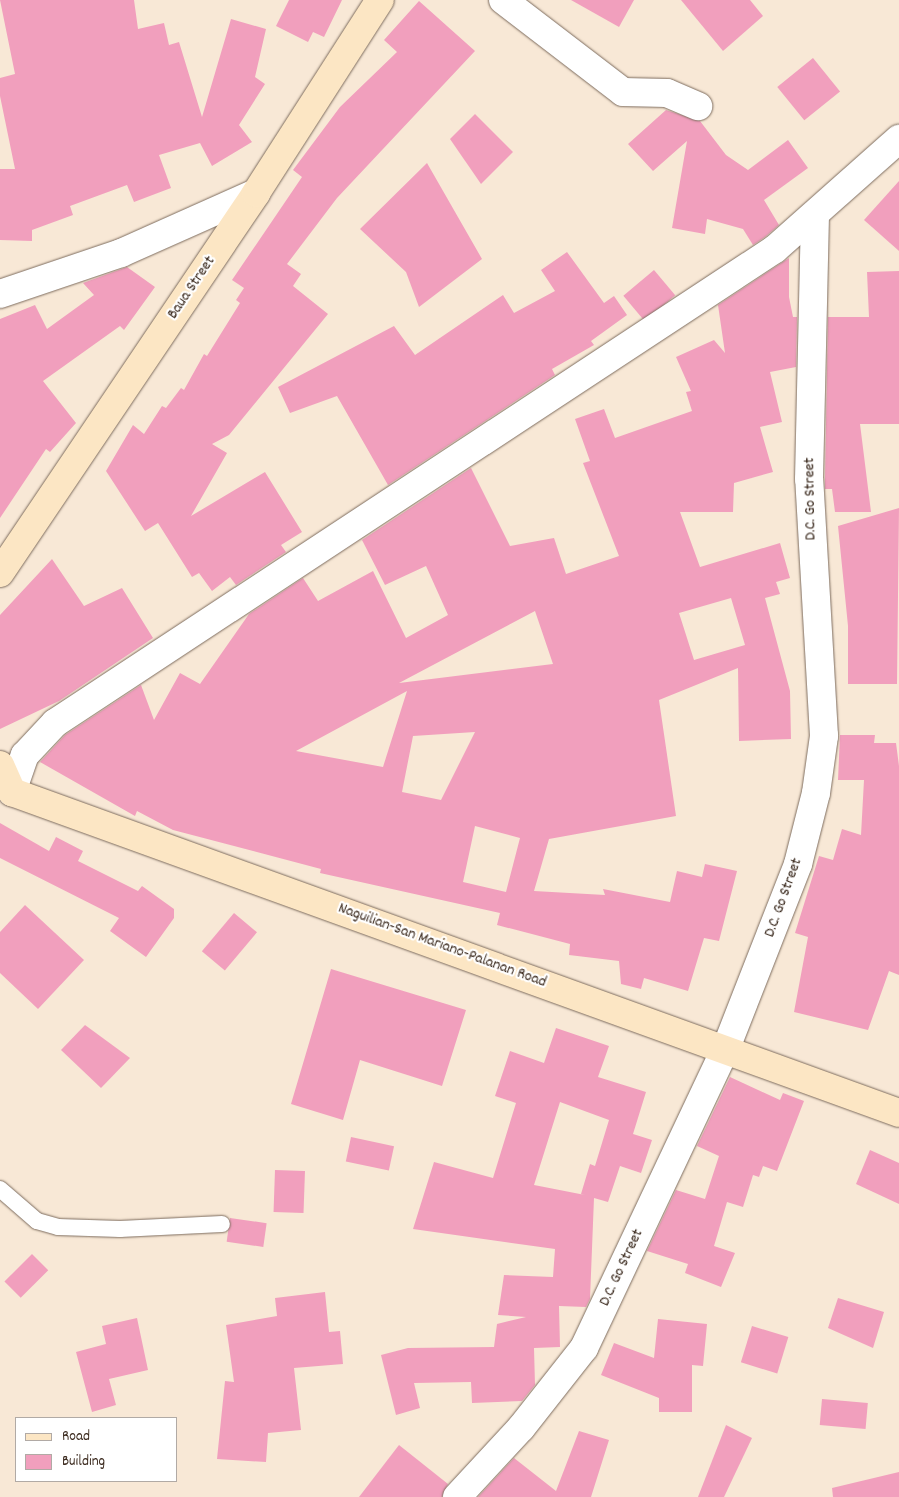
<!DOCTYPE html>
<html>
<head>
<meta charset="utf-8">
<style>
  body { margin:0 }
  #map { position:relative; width:899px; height:1497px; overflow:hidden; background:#f8e8d6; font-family:Dekko,sans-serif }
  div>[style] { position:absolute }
  .building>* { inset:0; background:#f19fbd; transform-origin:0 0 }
  .roads { filter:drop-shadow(0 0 1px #7d6c5e) drop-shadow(0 0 1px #7d6c5e) }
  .service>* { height:16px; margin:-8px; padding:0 8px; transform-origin:8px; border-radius:8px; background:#fff }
  .minor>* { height:28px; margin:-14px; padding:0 14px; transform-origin:14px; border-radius:14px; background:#fff }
  .secondary>* { height:28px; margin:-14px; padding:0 14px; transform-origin:14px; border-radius:14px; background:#fce6c4 }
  span { translate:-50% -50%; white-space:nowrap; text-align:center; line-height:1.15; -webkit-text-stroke:4.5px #fff; paint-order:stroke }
  .street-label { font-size:16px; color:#3b2a1e }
  .legend { position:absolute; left:15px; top:1417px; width:162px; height:65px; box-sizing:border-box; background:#fff; border:1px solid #b1aaa5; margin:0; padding:6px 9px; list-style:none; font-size:15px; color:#3b2a1e }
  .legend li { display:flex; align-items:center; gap:10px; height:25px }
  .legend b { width:25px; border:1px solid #b1aaa5 }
</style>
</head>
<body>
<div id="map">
  <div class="building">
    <div style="clip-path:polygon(0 0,134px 0,138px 29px,164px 23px,169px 45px,179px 42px,202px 117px,231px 19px,266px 29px,255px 77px,265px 84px,239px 125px,252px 142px,212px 166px,200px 143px,159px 155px,171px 188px,134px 202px,127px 185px,70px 206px,73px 215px,32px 230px,32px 241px,0 240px,0 169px,15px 169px,0 96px,0 78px,15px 74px)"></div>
    <div style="clip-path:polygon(289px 0,342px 0,324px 37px,313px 32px,308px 42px,276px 26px)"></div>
    <div style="clip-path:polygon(571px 0,634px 0,619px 27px)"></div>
    <div style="clip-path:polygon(681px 0,750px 0,763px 16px,723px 51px)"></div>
    <div style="clip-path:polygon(419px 1px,475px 51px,337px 198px,287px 264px,301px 274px,293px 286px,328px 314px,229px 435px,212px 444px,227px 453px,191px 516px,265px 472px,302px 532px,281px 545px,286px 552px,236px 585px,230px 577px,212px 591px,199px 573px,192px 577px,158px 523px,145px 531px,106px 471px,133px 425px,144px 434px,162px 406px,166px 408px,181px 388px,184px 390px,204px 354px,207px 356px,240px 303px,236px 300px,244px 288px,232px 280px,302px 177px,293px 170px,340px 107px,397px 52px,384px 40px)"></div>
    <div style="left:813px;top:58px;width:43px;height:46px;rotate:51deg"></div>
    <div style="clip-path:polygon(666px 110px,700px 121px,726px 155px,748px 170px,788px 140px,808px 168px,764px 200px,779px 225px,765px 237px,753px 245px,743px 229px,707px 219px,705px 234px,672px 228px,687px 141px,653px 171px,628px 144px)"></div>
    <div style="clip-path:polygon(475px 114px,513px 152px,481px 184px,450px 139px)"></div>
    <div style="clip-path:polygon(427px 163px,482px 259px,419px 307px,406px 272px,360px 229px)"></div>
    <div style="clip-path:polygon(899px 181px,899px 251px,864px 220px)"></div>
    <div style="clip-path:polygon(567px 252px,604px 303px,614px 296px,627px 315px,591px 341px,594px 345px,552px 369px,555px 375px,388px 485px,337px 396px,290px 413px,278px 387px,394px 326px,415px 355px,503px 295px,514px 313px,555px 291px,541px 270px)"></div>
    <div style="clip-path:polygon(evenodd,789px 258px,789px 297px,793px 317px,797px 317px,796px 367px,770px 372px,782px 422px,760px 427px,773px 472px,734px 483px,733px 512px,680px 512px,700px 567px,780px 543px,790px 578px,776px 582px,780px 594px,765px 598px,790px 691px,791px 739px,739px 741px,738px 668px,659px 700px,676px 816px,549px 839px,534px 891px,605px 895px,603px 889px,670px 902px,677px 871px,702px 877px,705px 864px,737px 871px,719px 941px,704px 938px,688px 991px,644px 978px,641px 989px,621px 984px,619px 961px,569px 955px,570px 944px,497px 925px,500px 913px,320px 873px,321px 869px,173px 830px,137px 811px,135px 816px,40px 762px,65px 735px,141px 685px,154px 720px,180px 673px,200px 684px,249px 614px,303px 578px,318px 601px,373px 571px,406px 638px,448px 615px,426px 566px,385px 585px,362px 540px,471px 468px,510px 546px,554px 538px,566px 574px,619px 556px,583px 463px,590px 461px,575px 419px,604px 409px,615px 438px,692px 411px,686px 392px,691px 391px,676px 357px,714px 340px,725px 353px,718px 305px,789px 258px,731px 598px,745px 645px,694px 660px,679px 613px,731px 598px,789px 258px,535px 611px,553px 664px,399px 683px,535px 611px,789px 258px,407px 691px,383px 767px,296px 751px,407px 691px,789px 258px,475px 732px,441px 800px,402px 792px,413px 736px,475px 732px,789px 258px,475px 826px,520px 838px,506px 892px,463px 882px,475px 826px)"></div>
    <div style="clip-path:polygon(127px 267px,155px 287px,124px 330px,120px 326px,43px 381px,76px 423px,50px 452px,46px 449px,0 518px,0 319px,35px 305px,47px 329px,94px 295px,83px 283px)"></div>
    <div style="left:654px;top:270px;width:33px;height:40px;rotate:50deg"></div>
    <div style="clip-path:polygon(899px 271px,899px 424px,860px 424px,871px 512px,835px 512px,832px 489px,825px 489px,825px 479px,828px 317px,869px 317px,867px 272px)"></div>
    <div style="clip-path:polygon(899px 508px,897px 684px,848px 684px,848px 626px,838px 526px)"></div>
    <div style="clip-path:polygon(52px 559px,84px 606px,122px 588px,153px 638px,59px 701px,0 729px,0 615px)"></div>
    <div style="clip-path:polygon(840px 735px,875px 735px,874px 743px,896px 743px,899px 766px,899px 975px,889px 971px,868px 1030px,794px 1012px,808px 937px,795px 933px,819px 856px,833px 860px,842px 829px,861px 835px,864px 780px,838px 780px)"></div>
    <div style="clip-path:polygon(0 823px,49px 851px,56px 837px,83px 851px,78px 861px,138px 891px,142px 886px,174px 909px,174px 918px,146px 957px,110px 931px,119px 918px,0 858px)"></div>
    <div style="clip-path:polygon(25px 905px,84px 960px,38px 1009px,0 973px,0 932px)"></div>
    <div style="left:234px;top:913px;width:30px;height:50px;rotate:40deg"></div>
    <div style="clip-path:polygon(331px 969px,466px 1010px,442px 1086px,360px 1060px,343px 1120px,291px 1104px)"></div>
    <div style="clip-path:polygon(85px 1025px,130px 1058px,101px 1088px,61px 1050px)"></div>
    <div style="clip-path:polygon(evenodd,556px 1028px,609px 1046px,598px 1077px,646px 1092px,633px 1134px,652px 1140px,641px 1173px,620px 1166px,608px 1202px,594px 1198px,590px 1299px,586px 1307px,559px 1306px,560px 1347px,534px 1348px,535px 1385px,522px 1401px,472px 1403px,471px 1382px,414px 1383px,420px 1408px,396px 1415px,381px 1355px,408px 1348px,494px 1347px,497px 1324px,526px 1317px,498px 1315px,504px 1275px,553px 1277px,555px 1249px,413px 1229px,434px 1162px,493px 1178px,516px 1103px,495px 1096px,510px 1051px,544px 1063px,556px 1028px,560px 1102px,609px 1120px,595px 1166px,590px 1164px,581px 1194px,585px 1195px,534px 1185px,560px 1102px)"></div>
    <div style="clip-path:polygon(730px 1077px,780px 1100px,783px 1093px,804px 1101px,777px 1171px,763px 1166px,759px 1177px,753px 1175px,743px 1207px,727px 1202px,714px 1246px,735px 1253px,721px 1287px,685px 1273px,688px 1264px,647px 1251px,676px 1190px,705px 1199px,719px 1156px,697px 1146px)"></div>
    <div style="left:351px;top:1137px;width:44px;height:25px;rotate:12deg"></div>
    <div style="clip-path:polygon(870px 1150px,899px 1163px,899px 1204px,856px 1184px)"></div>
    <div style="left:275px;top:1170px;width:30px;height:42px;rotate:2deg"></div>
    <div style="left:230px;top:1218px;width:37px;height:24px;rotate:8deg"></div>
    <div style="left:32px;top:1254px;width:23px;height:39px;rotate:45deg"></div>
    <div style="clip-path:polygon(325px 1292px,329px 1332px,340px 1331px,343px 1364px,294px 1368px,301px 1430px,268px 1433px,266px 1462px,217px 1459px,225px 1381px,234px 1382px,226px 1325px,277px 1316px,275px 1298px)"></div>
    <div style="clip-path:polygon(838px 1298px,884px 1312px,873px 1348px,828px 1328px)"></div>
    <div style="clip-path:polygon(137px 1318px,148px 1370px,109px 1379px,116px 1405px,92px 1412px,76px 1352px,106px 1344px,102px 1326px)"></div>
    <div style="clip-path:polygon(658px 1319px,707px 1324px,703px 1366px,692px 1365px,692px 1412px,659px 1412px,659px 1398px,601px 1375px,614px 1343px,654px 1358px)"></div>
    <div style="left:752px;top:1326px;width:38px;height:38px;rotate:17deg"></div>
    <div style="left:822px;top:1399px;width:46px;height:26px;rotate:5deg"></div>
    <div style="clip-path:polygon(726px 1425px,752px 1438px,724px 1497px,698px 1497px)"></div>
    <div style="clip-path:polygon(579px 1431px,609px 1440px,591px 1497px,478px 1497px,514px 1458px,556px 1491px)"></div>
    <div style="clip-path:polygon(399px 1445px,448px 1484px,442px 1497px,359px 1497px)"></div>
    <div style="clip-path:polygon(899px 1472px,899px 1497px,833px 1497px,832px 1488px)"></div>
  </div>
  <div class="roads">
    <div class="service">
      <div style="left:0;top:1189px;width:49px;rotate:40.9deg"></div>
      <div style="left:37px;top:1221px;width:22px;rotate:16deg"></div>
      <div style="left:58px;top:1227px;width:62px;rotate:1.8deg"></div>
      <div style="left:120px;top:1229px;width:102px;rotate:-2.8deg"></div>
    </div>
    <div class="minor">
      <div style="left:503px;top:0;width:151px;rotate:37.5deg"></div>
      <div style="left:623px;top:92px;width:44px;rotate:1.3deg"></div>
      <div style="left:667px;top:93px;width:34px;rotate:23deg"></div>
      <div style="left:0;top:294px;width:128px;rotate:-18.7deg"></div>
      <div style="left:121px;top:253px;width:148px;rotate:-24deg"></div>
      <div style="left:12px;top:792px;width:39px;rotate:-71deg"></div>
      <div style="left:25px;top:755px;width:44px;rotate:-46.8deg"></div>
      <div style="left:55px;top:723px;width:862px;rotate:-33.36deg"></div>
      <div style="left:775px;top:249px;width:166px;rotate:-41.6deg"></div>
      <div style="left:457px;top:1497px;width:94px;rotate:-47.2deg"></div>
      <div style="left:521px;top:1428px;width:102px;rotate:-51.8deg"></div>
      <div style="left:584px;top:1348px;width:332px;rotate:-64.7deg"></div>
      <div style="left:726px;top:1048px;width:198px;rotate:-68.6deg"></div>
      <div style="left:798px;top:864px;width:73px;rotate:-75.8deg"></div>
      <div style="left:816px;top:793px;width:58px;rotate:-82deg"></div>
      <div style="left:824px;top:736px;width:257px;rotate:-93.3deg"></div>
      <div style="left:809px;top:479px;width:264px;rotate:-88.7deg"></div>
    </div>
    <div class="secondary">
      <div style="left:0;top:573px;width:458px;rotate:-56deg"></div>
      <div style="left:256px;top:193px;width:229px;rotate:-57.3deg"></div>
      <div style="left:0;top:765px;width:30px;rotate:66deg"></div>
      <div style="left:12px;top:792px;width:943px;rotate:19.89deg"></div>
    </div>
  </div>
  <div class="street-label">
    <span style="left:192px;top:288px;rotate:-56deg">Baua Street</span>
    <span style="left:811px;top:499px;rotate:-91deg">D.C. Go Street</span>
    <span style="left:784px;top:898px;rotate:-70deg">D.C. Go Street</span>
    <span style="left:442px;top:946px;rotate:20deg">Naguilian-San Mariano-Palanan Road</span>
    <span style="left:622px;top:1268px;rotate:-65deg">D.C. Go Street</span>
  </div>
  <ul class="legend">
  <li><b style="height:6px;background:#fce6c4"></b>Road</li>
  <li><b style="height:14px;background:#f19fbd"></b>Building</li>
  </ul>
</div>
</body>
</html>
